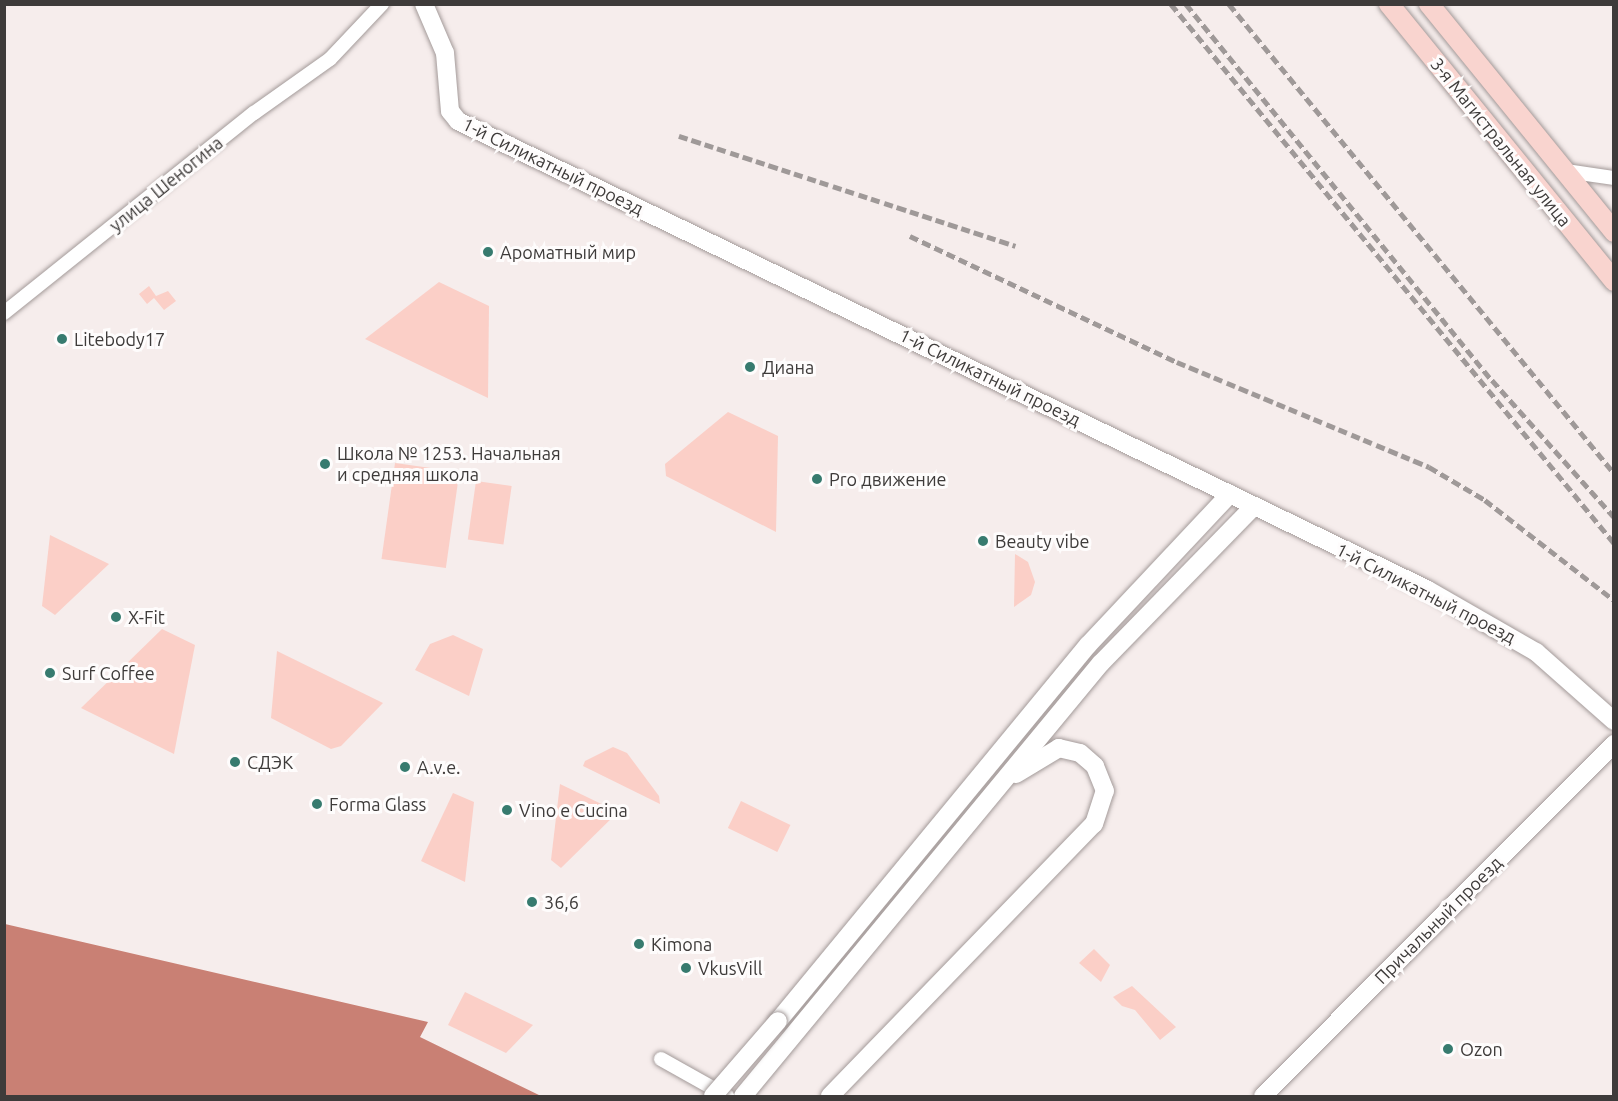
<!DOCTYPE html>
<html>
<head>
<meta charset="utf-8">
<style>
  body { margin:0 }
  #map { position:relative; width:1618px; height:1101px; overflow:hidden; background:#f6edec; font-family:Ubuntu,sans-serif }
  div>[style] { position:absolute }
  .green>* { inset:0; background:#fbcfc7; transform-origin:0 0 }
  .water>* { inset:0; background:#c98074 }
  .roads { filter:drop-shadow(0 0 2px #a39a99) drop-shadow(0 0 2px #a39a99) }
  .minor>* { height:14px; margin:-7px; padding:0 7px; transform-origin:7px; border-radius:7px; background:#fff }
  .tertiary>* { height:18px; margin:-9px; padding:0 9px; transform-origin:9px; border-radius:9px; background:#fff }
  .secondary>* { height:20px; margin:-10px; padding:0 10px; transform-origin:10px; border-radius:10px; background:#f9d4cf }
  .rail>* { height:4.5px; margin-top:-2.25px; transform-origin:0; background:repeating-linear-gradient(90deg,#9f9998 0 9px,transparent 0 13.5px) }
  .bridges { filter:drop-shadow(0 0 2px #a39a99) drop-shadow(0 0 2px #a39a99) }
  .tertiary-bridge>* { height:18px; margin:-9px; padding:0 9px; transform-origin:9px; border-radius:9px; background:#fff }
  .dots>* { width:16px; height:16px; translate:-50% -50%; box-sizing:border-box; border:3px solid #fefcfc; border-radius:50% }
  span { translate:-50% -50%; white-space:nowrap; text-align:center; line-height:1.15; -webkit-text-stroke:6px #fefcfc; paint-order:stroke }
  .street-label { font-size:18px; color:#3e3b3a }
  .poi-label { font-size:18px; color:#3e3b3a }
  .left { translate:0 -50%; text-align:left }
  .frame { position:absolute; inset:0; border:6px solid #3e3b3a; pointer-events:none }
</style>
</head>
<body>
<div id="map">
  <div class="green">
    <div style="clip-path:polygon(439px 282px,489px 306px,488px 398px,365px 339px)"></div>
    <div style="clip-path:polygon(149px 286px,156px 296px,168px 291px,176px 301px,164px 310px,154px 298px,147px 304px,139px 294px)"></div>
    <div style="clip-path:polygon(728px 412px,778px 436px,776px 532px,666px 476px,665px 464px)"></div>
    <div style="left:395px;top:463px;width:65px;height:97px;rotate:8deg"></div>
    <div style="left:476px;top:481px;width:36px;height:59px;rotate:8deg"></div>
    <div style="clip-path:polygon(50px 535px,109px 564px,55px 615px,42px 606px)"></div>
    <div style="clip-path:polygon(1015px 554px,1028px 562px,1035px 582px,1031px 595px,1014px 607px)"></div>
    <div style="clip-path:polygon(162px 629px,195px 645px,174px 754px,81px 708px)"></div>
    <div style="clip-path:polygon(453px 635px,483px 649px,469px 696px,415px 670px,430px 644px)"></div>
    <div style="clip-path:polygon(277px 651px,383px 703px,341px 746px,331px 749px,271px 718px)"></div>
    <div style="clip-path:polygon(613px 747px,627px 753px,659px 796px,660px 804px,583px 766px,585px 761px)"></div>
    <div style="clip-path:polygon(560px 784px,618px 812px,561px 868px,551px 860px)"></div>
    <div style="clip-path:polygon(453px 793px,474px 802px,465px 882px,421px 861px)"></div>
    <div style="left:741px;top:801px;width:55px;height:30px;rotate:26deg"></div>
    <div style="clip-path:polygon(1094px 949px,1110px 965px,1101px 982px,1079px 963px)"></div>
    <div style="clip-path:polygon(1132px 986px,1176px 1027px,1160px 1040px,1135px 1010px,1122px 1006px,1113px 997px)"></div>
    <div style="clip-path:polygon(465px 992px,533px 1025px,506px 1053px,448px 1025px)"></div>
  </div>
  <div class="water">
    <div style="clip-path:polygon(5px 924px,428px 1022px,420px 1037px,541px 1096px,5px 1096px)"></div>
  </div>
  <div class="roads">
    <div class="minor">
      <div style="left:1566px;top:171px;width:49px;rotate:8.3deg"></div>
      <div style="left:4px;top:313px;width:320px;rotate:-38.7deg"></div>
      <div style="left:254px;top:113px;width:93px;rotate:-35.4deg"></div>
      <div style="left:330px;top:59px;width:76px;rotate:-46.6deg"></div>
      <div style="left:661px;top:1059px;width:76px;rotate:29.3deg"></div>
    </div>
    <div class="tertiary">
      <div style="left:424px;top:4px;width:53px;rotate:66.8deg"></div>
      <div style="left:445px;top:53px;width:58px;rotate:85.1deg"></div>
      <div style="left:450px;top:111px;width:13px;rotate:51deg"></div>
      <div style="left:458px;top:121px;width:1077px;rotate:25.8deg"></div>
      <div style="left:1428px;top:590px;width:125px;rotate:29.9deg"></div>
      <div style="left:1536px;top:652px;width:104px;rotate:41.5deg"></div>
      <div style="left:778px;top:1021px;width:487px;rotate:-50.5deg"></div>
      <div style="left:1088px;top:645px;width:207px;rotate:-46.8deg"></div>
      <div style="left:743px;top:1096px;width:562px;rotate:-50.42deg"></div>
      <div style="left:1101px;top:663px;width:219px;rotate:-45.7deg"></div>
      <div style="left:830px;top:1096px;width:379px;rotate:-45.9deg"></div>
      <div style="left:1094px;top:824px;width:35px;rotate:-72deg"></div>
      <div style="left:1105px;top:791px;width:27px;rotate:-112deg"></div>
      <div style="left:1095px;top:766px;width:20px;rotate:-139deg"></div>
      <div style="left:1080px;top:753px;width:22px;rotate:-167deg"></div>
      <div style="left:1059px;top:748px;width:50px;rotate:148.8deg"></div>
      <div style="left:1263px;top:1096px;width:497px;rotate:-45.1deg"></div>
    </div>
    <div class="secondary">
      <div style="left:1389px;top:4px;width:357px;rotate:50.9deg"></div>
      <div style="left:1429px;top:4px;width:294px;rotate:50.9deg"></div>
    </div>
  </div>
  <div class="rail">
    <div style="left:1171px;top:4px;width:698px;rotate:50.58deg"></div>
    <div style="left:1186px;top:4px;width:485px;rotate:50.9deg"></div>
    <div style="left:1492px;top:380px;width:183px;rotate:48.3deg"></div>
    <div style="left:1229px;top:4px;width:607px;rotate:50.62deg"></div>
    <div style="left:679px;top:136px;width:354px;rotate:18.1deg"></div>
    <div style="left:910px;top:236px;width:295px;rotate:25.3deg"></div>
    <div style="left:1177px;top:362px;width:273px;rotate:22.6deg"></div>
    <div style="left:1429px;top:467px;width:65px;rotate:30.5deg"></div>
    <div style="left:1485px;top:500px;width:163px;rotate:37.8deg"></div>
  </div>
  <div class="bridges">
    <div class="tertiary-bridge">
      <div style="left:713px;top:1096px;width:99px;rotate:-49.1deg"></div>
    </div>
  </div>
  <div class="dots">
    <div style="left:488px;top:252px;background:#377b6f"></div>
    <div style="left:62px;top:339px;background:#377b6f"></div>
    <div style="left:750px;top:367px;background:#377b6f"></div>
    <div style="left:325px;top:464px;background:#377b6f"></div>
    <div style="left:817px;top:479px;background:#377b6f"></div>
    <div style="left:983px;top:541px;background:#377b6f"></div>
    <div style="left:116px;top:617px;background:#377b6f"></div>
    <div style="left:50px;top:673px;background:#377b6f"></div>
    <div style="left:235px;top:762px;background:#377b6f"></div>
    <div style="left:405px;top:767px;background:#377b6f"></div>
    <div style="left:317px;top:804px;background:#377b6f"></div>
    <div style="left:507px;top:810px;background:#377b6f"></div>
    <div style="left:532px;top:902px;background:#377b6f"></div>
    <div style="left:639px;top:944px;background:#377b6f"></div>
    <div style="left:686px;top:968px;background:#377b6f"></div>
    <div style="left:1448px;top:1049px;background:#377b6f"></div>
  </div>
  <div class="street-label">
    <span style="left:1501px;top:142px;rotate:51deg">3-я Магистральная улица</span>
    <span style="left:553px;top:166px;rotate:26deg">1-й Силикатный проезд</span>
    <span style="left:166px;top:184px;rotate:-39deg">улица Шеногина</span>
    <span style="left:990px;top:377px;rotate:26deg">1-й Силикатный проезд</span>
    <span style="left:1426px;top:593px;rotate:27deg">1-й Силикатный проезд</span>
    <span style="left:1438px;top:920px;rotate:-45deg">Причальный проезд</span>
  </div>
  <div class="poi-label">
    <span class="left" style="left:500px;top:252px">Ароматный мир</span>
    <span class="left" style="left:74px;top:339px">Litebody17</span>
    <span class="left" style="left:762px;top:367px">Диана</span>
    <span class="left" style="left:337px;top:464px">Школа № 1253. Начальная<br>и средняя школа</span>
    <span class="left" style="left:829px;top:479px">Pro движение</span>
    <span class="left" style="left:995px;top:541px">Beauty vibe</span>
    <span class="left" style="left:128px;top:617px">X-Fit</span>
    <span class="left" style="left:62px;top:673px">Surf Coffee</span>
    <span class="left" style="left:247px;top:762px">СДЭК</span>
    <span class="left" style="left:417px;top:767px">A.v.e.</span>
    <span class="left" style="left:329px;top:804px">Forma Glass</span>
    <span class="left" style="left:519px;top:810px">Vino e Cucina</span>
    <span class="left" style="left:544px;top:902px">36,6</span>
    <span class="left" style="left:651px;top:944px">Kimona</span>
    <span class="left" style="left:698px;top:968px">VkusVill</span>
    <span class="left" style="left:1460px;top:1049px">Ozon</span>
  </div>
  <div class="frame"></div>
</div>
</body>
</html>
